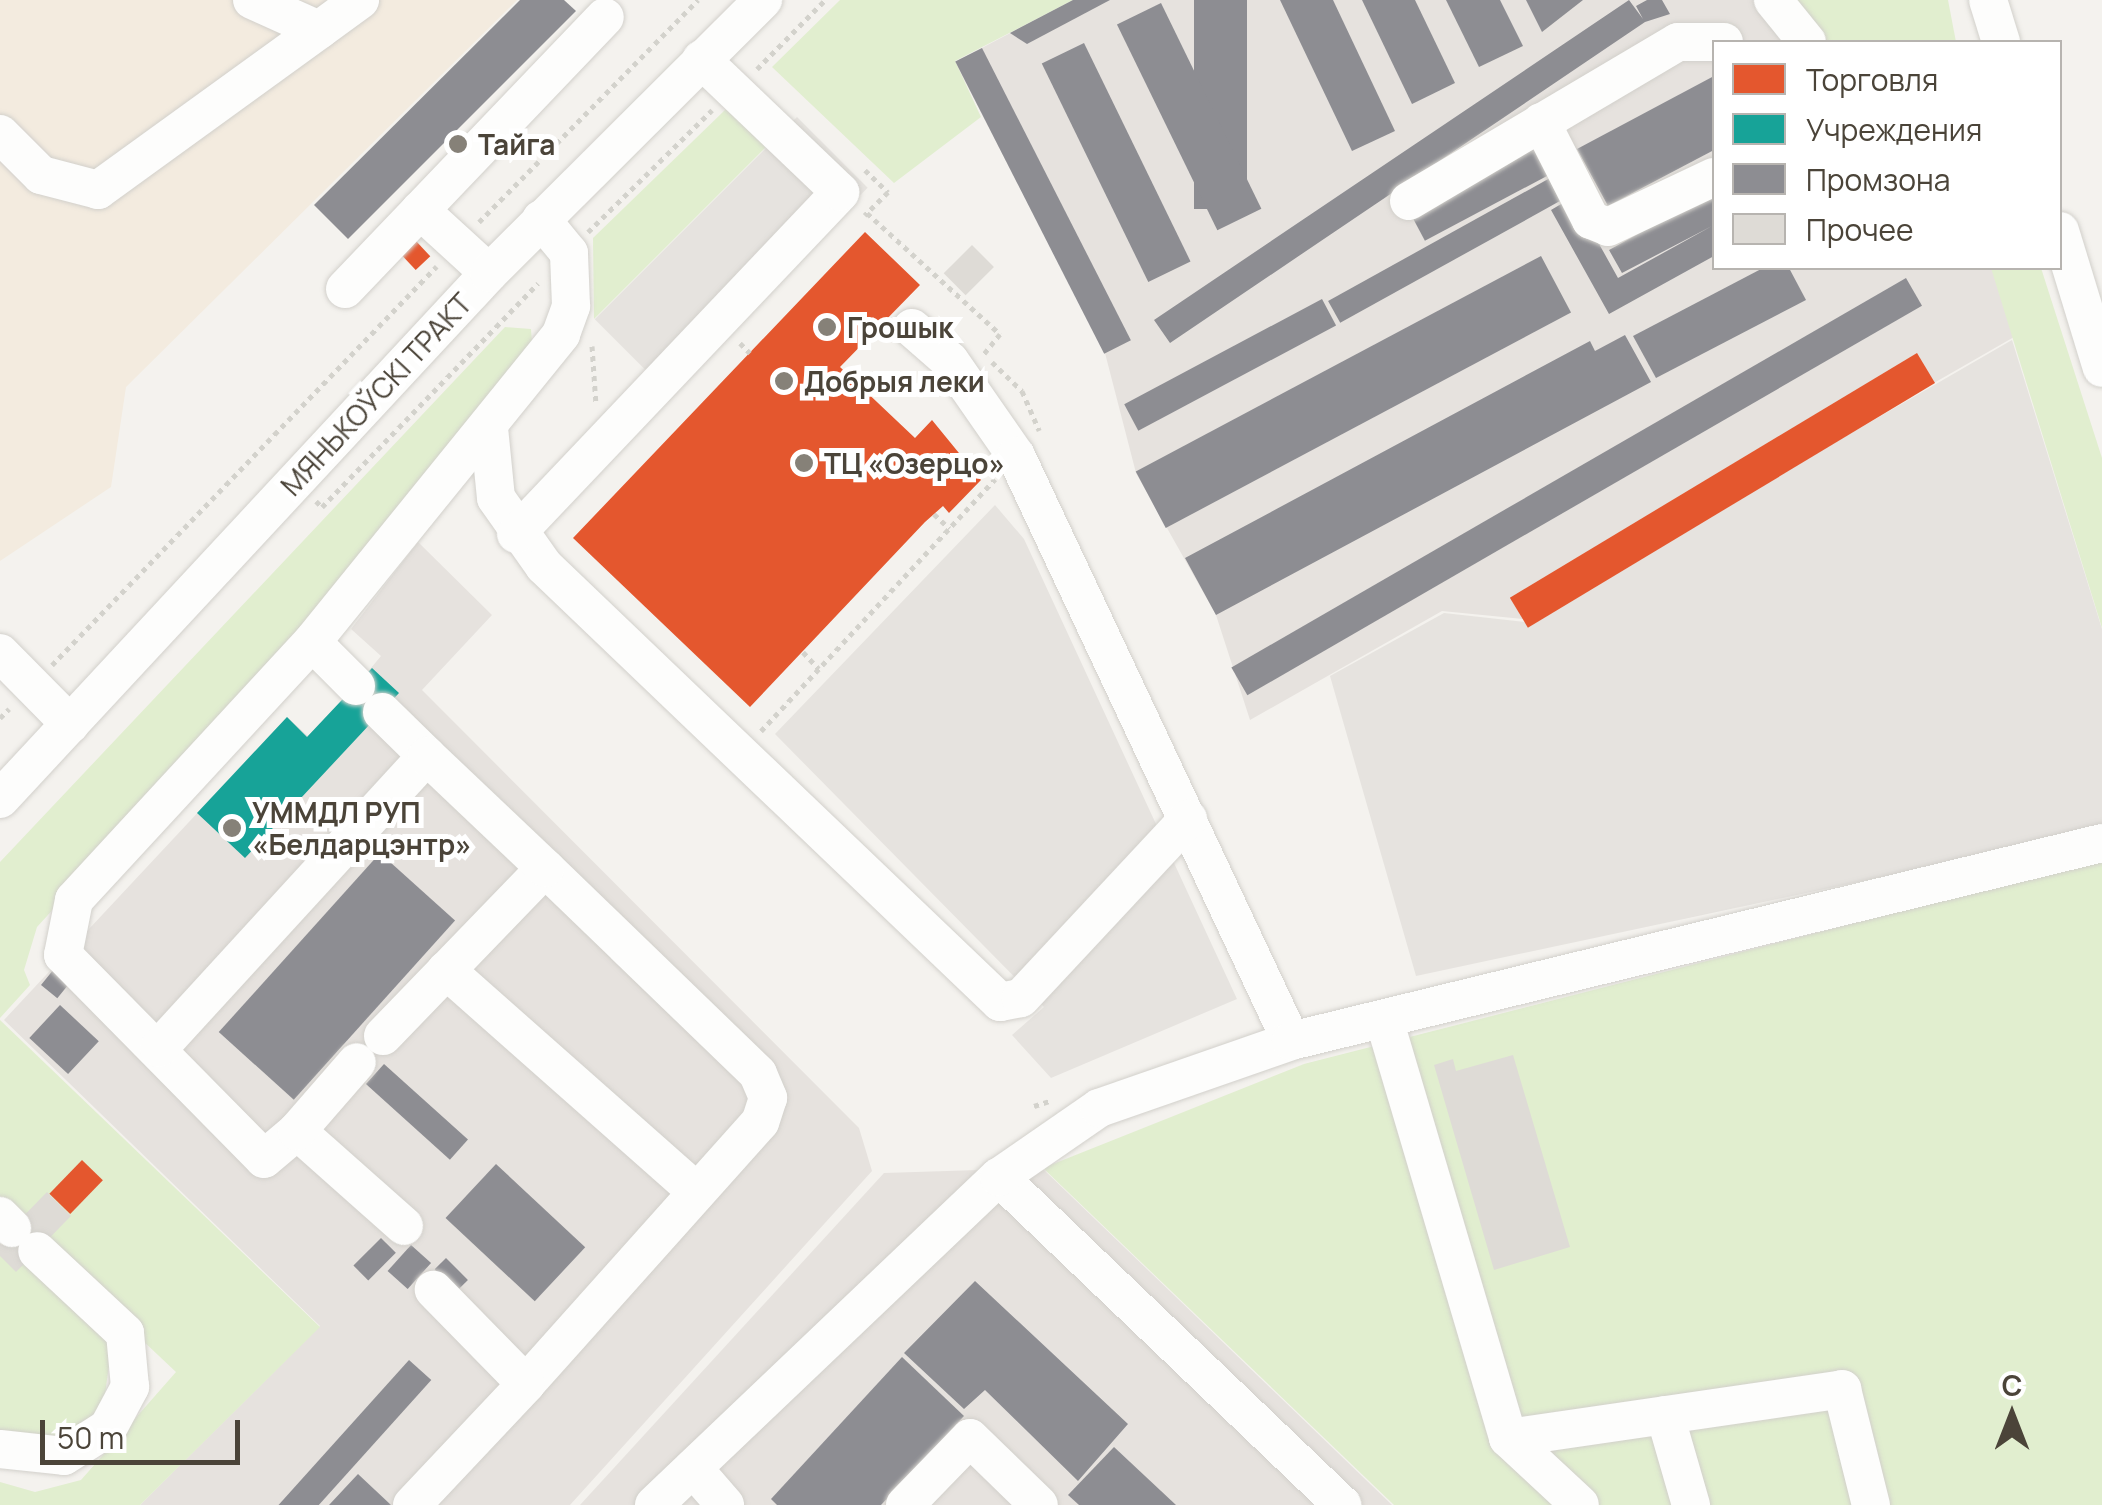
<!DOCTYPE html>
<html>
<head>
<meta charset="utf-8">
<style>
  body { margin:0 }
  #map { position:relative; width:2102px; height:1505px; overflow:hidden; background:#f4f2ee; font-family:Manrope,sans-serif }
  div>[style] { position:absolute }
  .commercial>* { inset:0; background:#f3ebdf }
  .industrial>* { inset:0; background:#e6e2de }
  .green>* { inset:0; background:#e1eecf }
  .parking>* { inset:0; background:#e6e3df; transform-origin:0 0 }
  .shops>* { inset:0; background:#e4572e; transform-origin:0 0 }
  .public>* { inset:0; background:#17a398 }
  .industry>* { inset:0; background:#8d8d92; transform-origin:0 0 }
  .building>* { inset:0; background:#dedbd6; transform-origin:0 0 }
  .path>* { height:5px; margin-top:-2.5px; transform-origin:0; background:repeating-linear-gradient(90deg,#d3d2cc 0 5px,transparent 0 10px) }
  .roads { filter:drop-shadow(0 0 2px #d2d0cb) drop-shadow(0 0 2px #d2d0cb) }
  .minor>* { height:38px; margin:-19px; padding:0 19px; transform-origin:19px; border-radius:19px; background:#fdfdfc }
  .dots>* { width:28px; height:28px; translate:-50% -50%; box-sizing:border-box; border:5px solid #fff; border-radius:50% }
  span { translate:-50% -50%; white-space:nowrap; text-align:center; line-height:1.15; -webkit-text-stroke:10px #fff; paint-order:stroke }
  .poi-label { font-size:28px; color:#4b4439; font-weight:700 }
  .left { translate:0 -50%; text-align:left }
  .street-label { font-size:28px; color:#4b4439 }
  .legend { position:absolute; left:1712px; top:40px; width:350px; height:230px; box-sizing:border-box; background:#fff; border:2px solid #b7b4b0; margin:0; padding:12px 18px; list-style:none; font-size:30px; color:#4b4439 }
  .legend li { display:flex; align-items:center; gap:20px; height:50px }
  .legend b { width:50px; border:2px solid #b7b4b0 }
  .north { position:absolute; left:1962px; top:1365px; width:100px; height:100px; -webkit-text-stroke:8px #fff; paint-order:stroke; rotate:0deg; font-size:28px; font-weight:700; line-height:40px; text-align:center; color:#4b4439 }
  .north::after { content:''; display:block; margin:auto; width:35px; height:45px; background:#4b4439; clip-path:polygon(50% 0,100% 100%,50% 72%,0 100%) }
  .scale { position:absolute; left:40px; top:1420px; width:200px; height:45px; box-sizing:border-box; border:5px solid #4b4439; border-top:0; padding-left:12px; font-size:30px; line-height:35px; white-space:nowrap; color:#4b4439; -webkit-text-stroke:8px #fff; paint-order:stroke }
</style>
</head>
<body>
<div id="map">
  <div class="commercial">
    <div style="clip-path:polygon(0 0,517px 0,126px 387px,111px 487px,0 561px)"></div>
  </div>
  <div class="industrial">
    <div style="clip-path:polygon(1073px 0,1788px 0,1821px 42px,1714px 42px,1714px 268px,1992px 268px,2014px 337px,1523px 619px,1442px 611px,1250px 720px,1216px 615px,1136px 473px,1105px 353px,955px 62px)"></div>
    <div style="clip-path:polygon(418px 542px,492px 615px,422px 690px,859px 1128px,872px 1171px,570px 1505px,140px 1505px,320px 1326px,4px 1020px,287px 717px,308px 736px,356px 686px,381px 656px,351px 629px)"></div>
    <div style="clip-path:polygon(1042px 1168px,1392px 1505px,580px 1505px,884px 1173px)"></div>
  </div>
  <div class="green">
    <div style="clip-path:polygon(840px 0,1073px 0,955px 61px,981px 117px,894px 183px,772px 67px)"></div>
    <div style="clip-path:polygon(1788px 0,1948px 0,1956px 42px,1821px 42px)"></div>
    <div style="clip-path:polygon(726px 109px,766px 147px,594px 319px,593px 238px)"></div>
    <div style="clip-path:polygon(1991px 268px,2041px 268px,2102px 458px,2102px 628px)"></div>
    <div style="clip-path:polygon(505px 327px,531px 329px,532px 343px,385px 545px,37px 927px,24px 970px,30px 985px,0 1018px,0 862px)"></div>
    <div style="clip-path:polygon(2102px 860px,2102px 1505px,1394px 1505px,1043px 1168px,1304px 1064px)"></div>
    <div style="clip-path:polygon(0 1020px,320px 1327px,140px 1505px,0 1505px,0 1482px,35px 1492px,81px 1480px,176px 1372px,0 1206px)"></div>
    <div style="clip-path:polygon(0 1226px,112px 1343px,103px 1409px,51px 1444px,0 1431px)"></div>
  </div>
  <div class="parking">
    <div style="left:797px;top:117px;width:100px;height:286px;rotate:45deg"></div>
    <div style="clip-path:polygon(2012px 340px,2102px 629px,2102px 830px,1416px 976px,1330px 676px,1444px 613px,1525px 622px)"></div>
    <div style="clip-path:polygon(995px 505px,1024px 539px,1237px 999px,1051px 1078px,1012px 1035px,1044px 1007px,775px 734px)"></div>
  </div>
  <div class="shops">
    <div style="clip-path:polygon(865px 232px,920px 285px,840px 367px,915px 438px,932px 420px,981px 480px,949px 513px,943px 506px,925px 522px,750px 707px,573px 538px)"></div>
    <div style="left:416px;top:241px;width:21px;height:20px;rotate:47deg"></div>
    <div style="left:1917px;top:353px;width:35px;height:475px;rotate:59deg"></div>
    <div style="left:82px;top:1160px;width:29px;height:47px;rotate:44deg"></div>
  </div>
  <div class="public">
    <div style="clip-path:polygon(372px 668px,399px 693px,245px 858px,197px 813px,287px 717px,307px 737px)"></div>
  </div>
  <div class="industry">
    <div style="clip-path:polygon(520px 0,564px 0,576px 11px,348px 239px,314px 205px)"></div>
    <div style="clip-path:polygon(1073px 0,1110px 0,1027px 44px,1010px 33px)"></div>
    <div style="left:1194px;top:0;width:53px;height:209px"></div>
    <div style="clip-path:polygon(1280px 0,1333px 0,1395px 131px,1352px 151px)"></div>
    <div style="clip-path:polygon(1362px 0,1415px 0,1455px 83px,1412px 104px)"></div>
    <div style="clip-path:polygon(1446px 0,1500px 0,1523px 46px,1479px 67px)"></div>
    <div style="clip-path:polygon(1526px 0,1583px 0,1542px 32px)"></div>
    <div style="clip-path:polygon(1629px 0,1643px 19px,1636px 6px,1647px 0,1662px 0,1670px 14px,1645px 22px,1170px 343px,1154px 320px)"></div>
    <div style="left:1161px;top:3px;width:229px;height:49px;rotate:64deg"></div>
    <div style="left:1084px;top:43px;width:243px;height:47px;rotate:64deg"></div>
    <div style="left:982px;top:48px;width:328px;height:30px;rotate:63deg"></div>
    <div style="clip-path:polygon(1714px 76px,1714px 150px,1608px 206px,1577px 149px)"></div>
    <div style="left:1545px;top:143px;width:30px;height:152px;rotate:62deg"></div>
    <div style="left:1559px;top:173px;width:25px;height:264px;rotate:61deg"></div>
    <div style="clip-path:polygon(1714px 192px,1714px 256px,1609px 314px,1551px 210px,1573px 197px,1618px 278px,1712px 226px,1622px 273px,1609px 250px)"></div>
    <div style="left:1541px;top:256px;width:64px;height:459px;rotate:62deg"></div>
    <div style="clip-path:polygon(1763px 268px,1789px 268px,1806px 300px,1656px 378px,1633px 336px)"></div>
    <div style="left:1906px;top:278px;width:32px;height:779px;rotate:60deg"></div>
    <div style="left:1322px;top:299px;width:30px;height:224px;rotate:62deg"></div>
    <div style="clip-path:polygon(1625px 335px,1651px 382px,1216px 615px,1185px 558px,1590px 341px,1595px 351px)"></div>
    <div style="left:380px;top:853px;width:101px;height:241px;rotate:42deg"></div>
    <div style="left:58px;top:964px;width:21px;height:27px;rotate:39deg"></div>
    <div style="left:60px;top:1005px;width:53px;height:45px;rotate:43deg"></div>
    <div style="left:384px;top:1064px;width:113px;height:27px;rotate:42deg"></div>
    <div style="left:496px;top:1164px;width:122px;height:74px;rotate:43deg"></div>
    <div style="left:381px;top:1238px;width:21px;height:39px;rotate:45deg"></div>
    <div style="left:411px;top:1245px;width:27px;height:35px;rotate:42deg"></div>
    <div style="left:446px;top:1258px;width:31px;height:16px;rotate:45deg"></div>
    <div style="clip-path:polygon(975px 1281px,1128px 1424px,1078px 1481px,985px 1390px,964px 1409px,904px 1353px)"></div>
    <div style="clip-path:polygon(902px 1357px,964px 1416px,881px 1505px,777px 1505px,771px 1499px)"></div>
    <div style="left:409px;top:1360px;width:30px;height:195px;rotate:42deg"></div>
    <div style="clip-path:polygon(1114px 1447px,1176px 1505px,1079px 1505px,1068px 1495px)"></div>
    <div style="clip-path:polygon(358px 1474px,391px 1505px,329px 1505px)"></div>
  </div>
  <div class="building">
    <div style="left:972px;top:245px;width:31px;height:40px;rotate:45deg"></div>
    <div style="clip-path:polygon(1513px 1055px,1570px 1247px,1494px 1270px,1434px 1065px,1453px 1059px,1456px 1071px)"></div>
    <div style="clip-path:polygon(47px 1192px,71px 1216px,16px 1272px,0 1256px,0 1240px)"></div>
  </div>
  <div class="path">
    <div style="left:757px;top:69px;width:97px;rotate:-45.4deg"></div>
    <div style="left:865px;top:170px;width:32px;rotate:44deg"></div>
    <div style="left:888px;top:192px;width:33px;rotate:135deg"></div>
    <div style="left:867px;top:213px;width:180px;rotate:42.3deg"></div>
    <div style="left:1000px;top:334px;width:26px;rotate:129deg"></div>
    <div style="left:479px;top:222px;width:312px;rotate:-45.4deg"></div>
    <div style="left:588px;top:232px;width:174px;rotate:-44.5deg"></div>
    <div style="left:740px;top:343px;width:14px;rotate:45deg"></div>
    <div style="left:592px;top:346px;width:59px;rotate:86.1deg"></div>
    <div style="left:992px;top:362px;width:42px;rotate:44deg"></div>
    <div style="left:1022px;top:391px;width:43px;rotate:66.4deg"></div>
    <div style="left:316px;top:501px;width:8px;rotate:45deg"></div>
    <div style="left:322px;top:507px;width:311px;rotate:-46deg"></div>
    <div style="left:934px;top:514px;width:21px;rotate:43deg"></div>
    <div style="left:803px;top:652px;width:23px;rotate:47deg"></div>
    <div style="left:52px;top:665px;width:554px;rotate:-46.02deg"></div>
    <div style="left:0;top:718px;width:13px;rotate:-45deg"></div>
    <div style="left:761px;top:731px;width:344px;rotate:-47.1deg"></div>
    <div style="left:1034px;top:1106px;width:16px;rotate:-18deg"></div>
  </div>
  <div class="roads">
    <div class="minor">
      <div style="left:252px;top:0;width:73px;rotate:24.1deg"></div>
      <div style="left:319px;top:30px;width:51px;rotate:-36.2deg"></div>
      <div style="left:1773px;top:0;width:54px;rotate:51deg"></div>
      <div style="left:1988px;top:0;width:44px;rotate:72.8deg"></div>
      <div style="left:1541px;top:122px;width:110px;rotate:63deg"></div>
      <div style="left:1591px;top:220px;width:18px;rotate:22deg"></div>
      <div style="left:1608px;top:227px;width:117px;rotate:-25.3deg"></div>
      <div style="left:0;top:134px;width:58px;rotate:45deg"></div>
      <div style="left:41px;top:175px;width:59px;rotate:14.7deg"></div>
      <div style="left:98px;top:190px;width:273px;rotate:-35.9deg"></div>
      <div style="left:1409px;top:201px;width:312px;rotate:-30.6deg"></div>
      <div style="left:1678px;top:42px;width:46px"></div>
      <div style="left:420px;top:210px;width:93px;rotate:42.4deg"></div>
      <div style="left:2060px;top:231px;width:143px;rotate:73deg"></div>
      <div style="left:345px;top:289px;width:376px;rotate:-46.3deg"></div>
      <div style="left:912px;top:328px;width:50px;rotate:41deg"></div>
      <div style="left:950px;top:361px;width:116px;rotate:55.2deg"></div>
      <div style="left:1016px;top:456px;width:646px;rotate:64.82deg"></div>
      <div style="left:489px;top:428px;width:70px;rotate:84.3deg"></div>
      <div style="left:496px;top:498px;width:83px;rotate:54.8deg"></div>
      <div style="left:544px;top:566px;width:631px;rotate:43.72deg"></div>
      <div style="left:1000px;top:1002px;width:21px;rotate:-11deg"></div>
      <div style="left:1021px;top:998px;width:245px;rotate:-47deg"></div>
      <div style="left:516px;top:534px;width:471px;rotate:-46.5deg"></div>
      <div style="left:840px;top:192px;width:192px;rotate:-136.3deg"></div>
      <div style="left:312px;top:642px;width:396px;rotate:-51deg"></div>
      <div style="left:561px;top:334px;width:30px;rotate:-70deg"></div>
      <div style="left:571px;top:306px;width:53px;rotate:-92.2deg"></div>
      <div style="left:569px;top:253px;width:44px;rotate:-129.5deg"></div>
      <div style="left:0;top:653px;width:100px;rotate:45.4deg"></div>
      <div style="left:356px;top:686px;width:62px;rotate:-135deg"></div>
      <div style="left:312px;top:642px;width:351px;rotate:132.7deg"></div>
      <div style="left:74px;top:900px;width:56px;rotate:101.3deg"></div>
      <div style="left:63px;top:955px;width:286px;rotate:45.4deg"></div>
      <div style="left:264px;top:1159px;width:43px;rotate:-40.3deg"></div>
      <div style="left:297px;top:1131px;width:143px;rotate:41.6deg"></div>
      <div style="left:382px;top:712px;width:63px;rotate:44.4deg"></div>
      <div style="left:0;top:799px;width:718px;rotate:-47.09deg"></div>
      <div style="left:489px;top:273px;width:387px;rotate:-44.9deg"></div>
      <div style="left:446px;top:970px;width:335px;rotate:41.5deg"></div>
      <div style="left:1384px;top:1019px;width:437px;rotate:73.5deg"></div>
      <div style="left:1508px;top:1438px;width:98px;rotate:42.9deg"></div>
      <div style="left:383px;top:1036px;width:233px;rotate:-46deg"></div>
      <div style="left:545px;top:868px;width:296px;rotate:44deg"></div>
      <div style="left:758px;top:1074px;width:26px;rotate:67deg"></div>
      <div style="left:768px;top:1098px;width:25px;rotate:108deg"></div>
      <div style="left:760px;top:1122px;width:351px;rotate:131.8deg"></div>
      <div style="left:159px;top:1048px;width:396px;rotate:-47.5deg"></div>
      <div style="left:427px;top:756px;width:163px;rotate:43.5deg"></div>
      <div style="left:297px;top:1131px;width:91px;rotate:-49deg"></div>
      <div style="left:999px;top:1177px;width:475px;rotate:43.7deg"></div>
      <div style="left:0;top:1216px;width:17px;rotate:45deg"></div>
      <div style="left:1665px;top:1415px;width:94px;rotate:73.9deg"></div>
      <div style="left:1508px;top:1438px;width:338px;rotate:-8.3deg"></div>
      <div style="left:1842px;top:1389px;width:120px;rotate:76deg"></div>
      <div style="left:0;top:1449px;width:64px;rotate:6.2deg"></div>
      <div style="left:64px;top:1456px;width:52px;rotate:-32.5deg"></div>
      <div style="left:108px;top:1428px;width:47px;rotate:-61.8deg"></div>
      <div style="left:130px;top:1387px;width:54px;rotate:-95.3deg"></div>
      <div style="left:125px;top:1333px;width:120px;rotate:-137deg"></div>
      <div style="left:693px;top:1468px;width:49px;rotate:49.1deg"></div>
      <div style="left:412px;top:1505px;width:166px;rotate:-46.7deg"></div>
      <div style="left:526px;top:1384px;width:132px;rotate:-134.4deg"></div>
      <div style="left:654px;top:1505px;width:476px;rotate:-43.6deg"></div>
      <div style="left:999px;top:1177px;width:121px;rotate:-34.6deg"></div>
      <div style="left:1099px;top:1108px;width:203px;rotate:-19.2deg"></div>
      <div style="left:1291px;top:1041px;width:835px;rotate:-13.72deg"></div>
      <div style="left:905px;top:1505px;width:93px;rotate:-45.9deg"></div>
      <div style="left:970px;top:1438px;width:96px;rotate:44.2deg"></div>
    </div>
  </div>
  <div class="dots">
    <div style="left:458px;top:144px;background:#868178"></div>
    <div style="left:827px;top:327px;background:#868178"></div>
    <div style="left:784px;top:381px;background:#868178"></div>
    <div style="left:804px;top:463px;background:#868178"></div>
    <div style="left:232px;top:828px;background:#868178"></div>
  </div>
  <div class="poi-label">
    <span class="left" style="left:478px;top:144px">Тайга</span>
    <span class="left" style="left:847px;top:327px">Грошык</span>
    <span class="left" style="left:804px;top:381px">Добрыя леки</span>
    <span class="left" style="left:824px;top:463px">ТЦ «Озерцо»</span>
    <span class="left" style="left:252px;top:828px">УММДЛ РУП<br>«Белдарцэнтр»</span>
  </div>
  <div class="street-label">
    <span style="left:376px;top:394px;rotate:-47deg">МЯНЬКОЎСКІ ТРАКТ</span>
  </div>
  <ul class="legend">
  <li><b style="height:28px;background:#e4572e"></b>Торговля</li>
  <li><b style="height:28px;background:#17a398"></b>Учреждения</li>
  <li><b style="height:28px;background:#8d8d92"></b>Промзона</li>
  <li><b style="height:28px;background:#dedbd6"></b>Прочее</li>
  </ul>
  <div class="north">С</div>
  <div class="scale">50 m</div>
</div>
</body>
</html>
